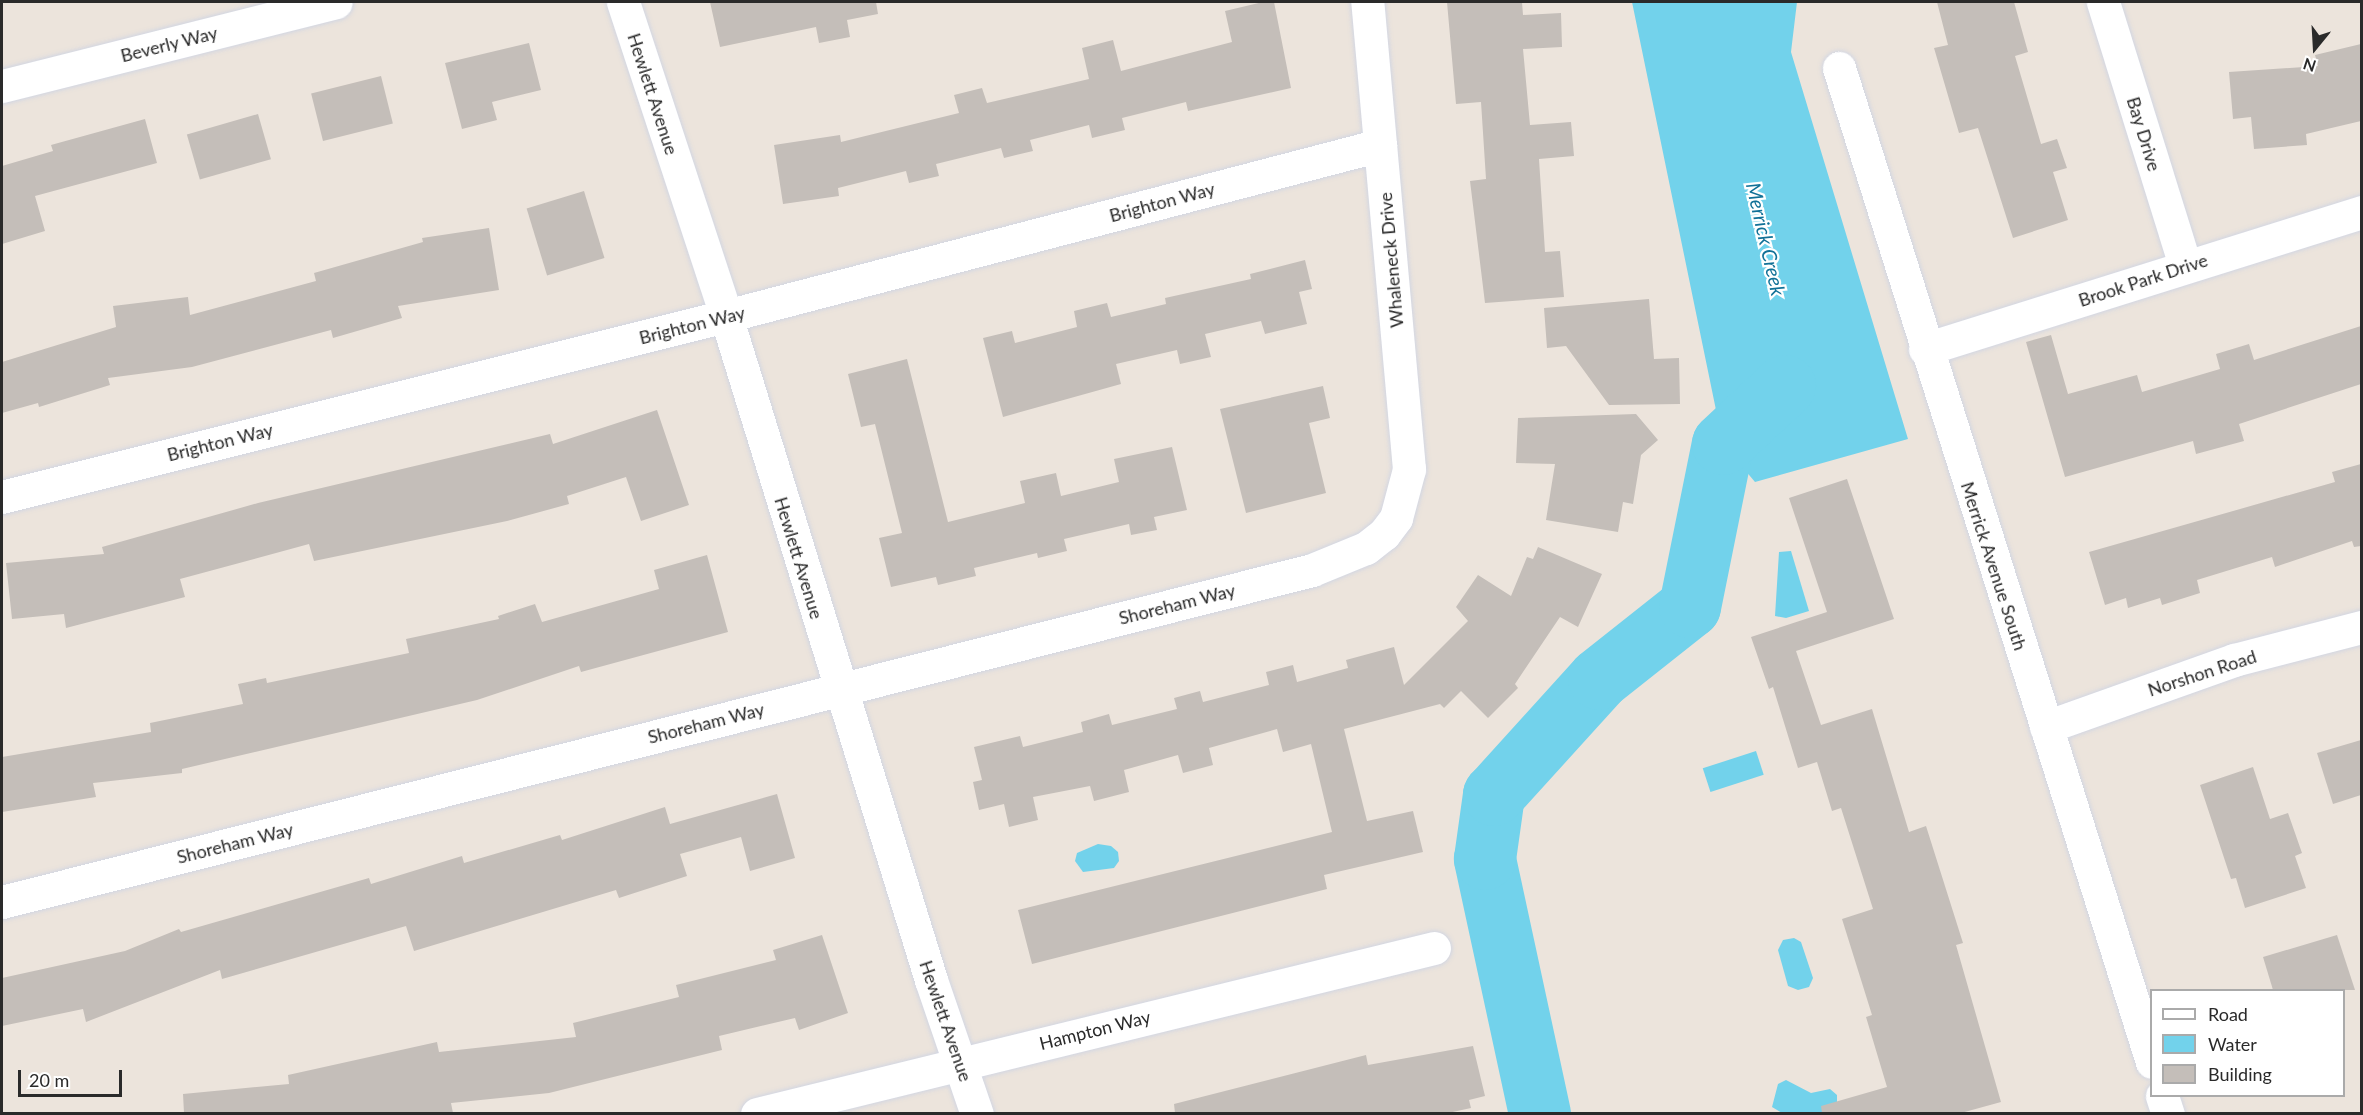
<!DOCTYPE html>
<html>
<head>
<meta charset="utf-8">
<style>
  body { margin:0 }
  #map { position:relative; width:2363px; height:1115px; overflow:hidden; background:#ece4dc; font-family:Lato,sans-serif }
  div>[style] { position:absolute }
  .water>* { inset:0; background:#72d2eb; transform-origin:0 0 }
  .river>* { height:62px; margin:-31px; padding:0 31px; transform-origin:31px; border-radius:31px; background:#72d2eb }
  .building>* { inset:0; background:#c4beb9; transform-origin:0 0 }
  .roads { filter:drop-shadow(0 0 2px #d2d6e2) drop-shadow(0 0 2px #d2d6e2) }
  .minor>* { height:33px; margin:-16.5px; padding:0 16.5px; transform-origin:16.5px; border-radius:16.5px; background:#fff }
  span { translate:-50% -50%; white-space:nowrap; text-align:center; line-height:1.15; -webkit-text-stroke:4.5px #fff; paint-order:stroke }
  .street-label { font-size:18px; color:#2a2a2a }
  .water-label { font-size:20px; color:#117197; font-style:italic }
  .frame { position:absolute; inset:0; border:3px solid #2a2a2a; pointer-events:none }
  .legend { position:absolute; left:2150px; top:989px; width:195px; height:108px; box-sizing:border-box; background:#fff; border:2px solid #aaa; margin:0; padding:8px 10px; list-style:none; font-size:18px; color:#2a2a2a }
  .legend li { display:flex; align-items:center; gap:12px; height:30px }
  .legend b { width:30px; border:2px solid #aaa }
  .north { position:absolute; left:2285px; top:18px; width:60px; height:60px; -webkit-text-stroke:4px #fff; paint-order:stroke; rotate:198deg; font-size:16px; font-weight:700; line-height:24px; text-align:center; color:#2a2a2a }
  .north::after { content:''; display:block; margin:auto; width:21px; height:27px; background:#2a2a2a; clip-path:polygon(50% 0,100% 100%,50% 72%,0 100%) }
  .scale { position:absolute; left:18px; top:1070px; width:104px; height:27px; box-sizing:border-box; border:3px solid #2a2a2a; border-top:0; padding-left:8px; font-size:18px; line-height:21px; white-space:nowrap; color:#2a2a2a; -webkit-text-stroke:4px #fff; paint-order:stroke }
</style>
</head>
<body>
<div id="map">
  <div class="water">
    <div style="clip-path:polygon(1632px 2px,1797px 2px,1791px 52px,1908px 439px,1755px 482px,1723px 444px)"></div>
    <div style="clip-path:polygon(1791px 551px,1809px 611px,1786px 618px,1775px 616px,1779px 552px)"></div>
    <div style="left:1756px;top:751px;width:25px;height:56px;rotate:72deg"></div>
    <div style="clip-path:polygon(1098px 844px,1111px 846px,1118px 852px,1119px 861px,1114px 868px,1083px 872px,1075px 861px,1077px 853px)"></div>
    <div style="clip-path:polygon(1794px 938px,1801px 942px,1813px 978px,1809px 987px,1798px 990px,1788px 986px,1778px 950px,1783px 940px)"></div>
    <div style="clip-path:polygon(1786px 1080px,1811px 1093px,1830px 1089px,1837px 1095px,1837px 1109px,1834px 1113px,1782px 1113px,1772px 1107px,1778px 1084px)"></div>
  </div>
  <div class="river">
    <div style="left:1540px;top:1114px;width:261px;rotate:-102.2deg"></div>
    <div style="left:1485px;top:859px;width:65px;rotate:-82deg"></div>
    <div style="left:1494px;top:795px;width:156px;rotate:-47.8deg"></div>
    <div style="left:1599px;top:679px;width:116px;rotate:-38.4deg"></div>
    <div style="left:1690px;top:607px;width:166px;rotate:-78.6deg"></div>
    <div style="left:1723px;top:444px;width:85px;rotate:-43.1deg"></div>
  </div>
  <div class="building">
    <div style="clip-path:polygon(710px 2px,876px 2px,878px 14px,847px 20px,850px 37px,819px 43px,816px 27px,720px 47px)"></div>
    <div style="clip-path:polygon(1263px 2px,1274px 2px,1291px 88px,1188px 111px,1186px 102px,1122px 118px,1125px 130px,1092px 138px,1089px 125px,1030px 140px,1033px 151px,1004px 158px,1001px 148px,936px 164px,939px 176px,909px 183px,906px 171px,838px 188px,839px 196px,783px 204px,774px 145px,840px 135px,841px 142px,959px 113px,954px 95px,982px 88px,987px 103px,1089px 79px,1082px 48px,1113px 40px,1121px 71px,1232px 42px,1225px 11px)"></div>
    <div style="clip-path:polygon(1447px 2px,1522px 2px,1523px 15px,1561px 13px,1562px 47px,1523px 49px,1530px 125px,1571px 122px,1574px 156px,1539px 159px,1545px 252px,1560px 251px,1564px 297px,1485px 303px,1470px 181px,1486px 179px,1481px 102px,1456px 104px)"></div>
    <div style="clip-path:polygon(1937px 2px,2014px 2px,2028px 52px,2015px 56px,2041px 144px,2057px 139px,2067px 168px,2053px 172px,2068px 220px,2013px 238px,1978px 128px,1959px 133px,1934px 48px,1948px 45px)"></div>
    <div style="clip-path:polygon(529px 43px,541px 90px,492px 102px,497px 120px,462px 129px,445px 63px)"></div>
    <div style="clip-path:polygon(2361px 44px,2361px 121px,2306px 134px,2307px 145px,2254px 149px,2251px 117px,2233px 119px,2229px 72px,2318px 66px,2315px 55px)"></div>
    <div style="left:381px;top:76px;width:49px;height:72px;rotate:76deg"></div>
    <div style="left:258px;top:114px;width:47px;height:74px;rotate:74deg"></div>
    <div style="clip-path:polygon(145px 119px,157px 163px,35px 196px,45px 231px,2px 244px,2px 166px,53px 151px,51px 145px)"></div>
    <div style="left:584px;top:191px;width:70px;height:60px;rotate:73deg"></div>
    <div style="clip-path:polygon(489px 228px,499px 290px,398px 306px,402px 318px,333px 338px,331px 330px,192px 367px,108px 378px,110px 385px,39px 407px,38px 403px,2px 413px,2px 362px,116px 327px,113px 306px,188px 297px,190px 315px,316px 281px,314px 273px,423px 242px,422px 238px)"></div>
    <div style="clip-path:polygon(1305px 260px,1312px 289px,1299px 292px,1307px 324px,1265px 334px,1261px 321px,1205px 334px,1211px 357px,1180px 364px,1177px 350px,1116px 364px,1121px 384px,1003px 417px,983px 338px,1012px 331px,1015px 343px,1077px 327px,1074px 311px,1107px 303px,1111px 317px,1166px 304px,1165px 298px,1251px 279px,1250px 274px)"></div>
    <div style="clip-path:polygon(1649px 299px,1654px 359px,1679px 358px,1680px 404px,1609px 405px,1566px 346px,1547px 348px,1544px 308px)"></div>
    <div style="clip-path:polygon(2361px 326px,2361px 384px,2239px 424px,2244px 441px,2196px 454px,2193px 441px,2065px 477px,2026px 342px,2051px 335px,2068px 394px,2137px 375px,2142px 392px,2220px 369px,2216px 354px,2249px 344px,2254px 360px)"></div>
    <div style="clip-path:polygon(907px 359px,948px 522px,1025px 503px,1020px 481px,1056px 473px,1061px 496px,1119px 482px,1114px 459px,1172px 447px,1187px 510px,1154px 517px,1157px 530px,1131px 535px,1129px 524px,1064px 539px,1067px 551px,1038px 558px,1037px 553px,974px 568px,976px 576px,938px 585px,936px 577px,891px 587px,879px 538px,902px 533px,875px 424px,861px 427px,848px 374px)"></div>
    <div style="clip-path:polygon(1323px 386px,1330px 418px,1309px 423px,1326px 493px,1246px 513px,1220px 409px)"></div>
    <div style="clip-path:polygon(657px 410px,689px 505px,641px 521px,626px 477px,567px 496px,569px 504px,507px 521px,314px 561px,309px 544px,180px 579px,185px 597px,66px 628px,64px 614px,12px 619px,6px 563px,104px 554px,102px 547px,258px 503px,550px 434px,553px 444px)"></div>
    <div style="clip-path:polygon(1636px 414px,1658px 440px,1641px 455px,1633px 504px,1623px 502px,1618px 532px,1546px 520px,1555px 464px,1516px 463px,1518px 418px)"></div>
    <div style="clip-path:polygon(2361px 464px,2361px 546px,2354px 547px,2352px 541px,2275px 567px,2272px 557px,2197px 580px,2200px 593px,2162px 605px,2160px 598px,2128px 608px,2126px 598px,2105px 605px,2089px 552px,2335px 482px,2332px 472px)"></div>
    <div style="clip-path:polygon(1847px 479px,1894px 619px,1796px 651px,1821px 725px,1872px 709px,1909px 832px,1926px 826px,1963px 943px,1956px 945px,2001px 1102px,1961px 1113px,1822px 1113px,1821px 1106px,1887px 1087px,1866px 1017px,1872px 1015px,1842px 919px,1873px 909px,1841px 808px,1832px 811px,1817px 762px,1798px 768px,1773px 687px,1769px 689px,1751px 637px,1827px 612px,1789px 498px)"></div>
    <div style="clip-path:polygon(1538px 547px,1602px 574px,1578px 627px,1560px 617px,1515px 684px,1518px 688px,1488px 718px,1461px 691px,1444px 708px,1440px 704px,1344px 729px,1367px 821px,1413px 811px,1423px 852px,1324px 875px,1327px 889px,1032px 964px,1018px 910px,1332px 832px,1311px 744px,1283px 752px,1277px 729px,1209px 748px,1213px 765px,1183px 773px,1178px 755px,1124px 770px,1129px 792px,1094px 801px,1090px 786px,1033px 797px,1038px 820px,1009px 827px,1004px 804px,979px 810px,973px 782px,982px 780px,974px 747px,1020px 736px,1023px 747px,1083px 732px,1081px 722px,1109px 714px,1112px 725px,1177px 709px,1174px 698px,1200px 691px,1203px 702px,1269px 685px,1266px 672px,1293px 665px,1297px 682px,1348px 668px,1346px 660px,1394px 647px,1404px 685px,1468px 621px,1456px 607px,1478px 575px,1511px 596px,1527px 557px,1533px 559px)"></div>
    <div style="clip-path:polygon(707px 555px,728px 632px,581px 672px,579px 666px,477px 700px,182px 769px,182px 773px,93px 783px,96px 797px,2px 812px,2px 757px,151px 732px,150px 723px,243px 704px,238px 684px,266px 678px,267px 683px,409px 653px,406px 639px,499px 619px,498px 616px,535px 604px,542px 622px,659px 589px,654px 570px)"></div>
    <div style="clip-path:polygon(2361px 740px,2361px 795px,2333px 804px,2317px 753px)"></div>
    <div style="clip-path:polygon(2253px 767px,2270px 819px,2288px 813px,2302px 853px,2295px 856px,2306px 888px,2245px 908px,2236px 878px,2231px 879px,2200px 785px)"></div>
    <div style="clip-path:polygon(777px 794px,795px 858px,750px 871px,741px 837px,680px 854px,687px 876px,619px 898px,616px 890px,414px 951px,406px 926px,222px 979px,220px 970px,86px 1022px,83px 1009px,2px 1026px,2px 978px,125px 951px,179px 929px,181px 932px,369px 878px,371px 884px,462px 856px,464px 863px,560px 835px,562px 840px,665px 807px,670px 824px)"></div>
    <div style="clip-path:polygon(822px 935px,848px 1013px,799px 1030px,795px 1018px,719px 1036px,722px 1050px,549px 1093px,451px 1103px,453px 1113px,184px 1113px,183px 1094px,289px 1084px,288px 1075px,437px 1042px,439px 1052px,576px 1037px,573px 1023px,679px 997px,676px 985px,776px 960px,773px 950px)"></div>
    <div style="clip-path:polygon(2337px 935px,2355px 990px,2273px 990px,2263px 957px)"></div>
    <div style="clip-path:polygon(1473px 1046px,1485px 1096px,1469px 1100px,1471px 1108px,1448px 1113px,1175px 1113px,1174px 1104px,1366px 1055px,1368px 1065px)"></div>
  </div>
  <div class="roads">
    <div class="minor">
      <div style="left:623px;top:2px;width:330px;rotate:71.8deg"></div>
      <div style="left:726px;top:316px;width:695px;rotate:72.84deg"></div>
      <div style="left:931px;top:980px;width:142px;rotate:71.1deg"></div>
      <div style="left:2103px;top:2px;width:276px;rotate:72.7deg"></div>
      <div style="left:1839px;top:68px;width:1042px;rotate:72.52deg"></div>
      <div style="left:2px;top:86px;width:344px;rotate:-14.1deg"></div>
      <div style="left:1925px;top:349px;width:458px;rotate:-17.4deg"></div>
      <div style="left:2px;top:497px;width:746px;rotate:-14.04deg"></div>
      <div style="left:726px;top:316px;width:676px;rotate:-14.65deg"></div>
      <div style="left:2046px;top:727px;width:200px;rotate:-19.6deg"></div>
      <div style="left:2234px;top:660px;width:132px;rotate:-14.5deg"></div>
      <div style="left:2px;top:902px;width:1351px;rotate:-14.22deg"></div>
      <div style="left:1312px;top:570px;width:58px;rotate:-22.2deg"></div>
      <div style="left:1366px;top:548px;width:23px;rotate:-38deg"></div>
      <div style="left:1384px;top:534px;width:20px;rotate:-53deg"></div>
      <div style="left:1396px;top:518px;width:51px;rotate:-75.1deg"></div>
      <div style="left:1409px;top:469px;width:469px;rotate:-95.1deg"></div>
      <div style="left:2162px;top:1096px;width:19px;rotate:72deg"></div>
      <div style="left:757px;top:1114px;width:697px;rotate:-13.78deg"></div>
    </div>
  </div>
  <div class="street-label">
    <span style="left:169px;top:44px;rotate:-14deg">Beverly Way</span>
    <span style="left:653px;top:94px;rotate:72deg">Hewlett Avenue</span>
    <span style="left:2144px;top:134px;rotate:73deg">Bay Drive</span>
    <span style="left:1162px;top:202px;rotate:-15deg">Brighton Way</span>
    <span style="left:1391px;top:260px;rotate:-95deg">Whaleneck Drive</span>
    <span style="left:2143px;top:280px;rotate:-18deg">Brook Park Drive</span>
    <span style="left:692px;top:325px;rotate:-14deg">Brighton Way</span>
    <span style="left:220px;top:442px;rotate:-14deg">Brighton Way</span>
    <span style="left:799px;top:558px;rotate:73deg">Hewlett Avenue</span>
    <span style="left:1994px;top:566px;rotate:72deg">Merrick Avenue South</span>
    <span style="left:1177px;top:604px;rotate:-14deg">Shoreham Way</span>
    <span style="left:2202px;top:673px;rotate:-18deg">Norshon Road</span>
    <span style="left:706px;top:723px;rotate:-14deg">Shoreham Way</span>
    <span style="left:235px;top:843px;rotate:-14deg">Shoreham Way</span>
    <span style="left:946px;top:1021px;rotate:71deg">Hewlett Avenue</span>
    <span style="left:1095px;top:1030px;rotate:-14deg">Hampton Way</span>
  </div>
  <div class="water-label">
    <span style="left:1766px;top:239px;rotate:77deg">Merrick Creek</span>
  </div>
  <div class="frame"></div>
  <ul class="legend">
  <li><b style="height:8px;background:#fff"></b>Road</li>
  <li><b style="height:16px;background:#72d2eb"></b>Water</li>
  <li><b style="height:16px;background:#c4beb9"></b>Building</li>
  </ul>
  <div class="north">N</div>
  <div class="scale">20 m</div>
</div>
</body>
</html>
